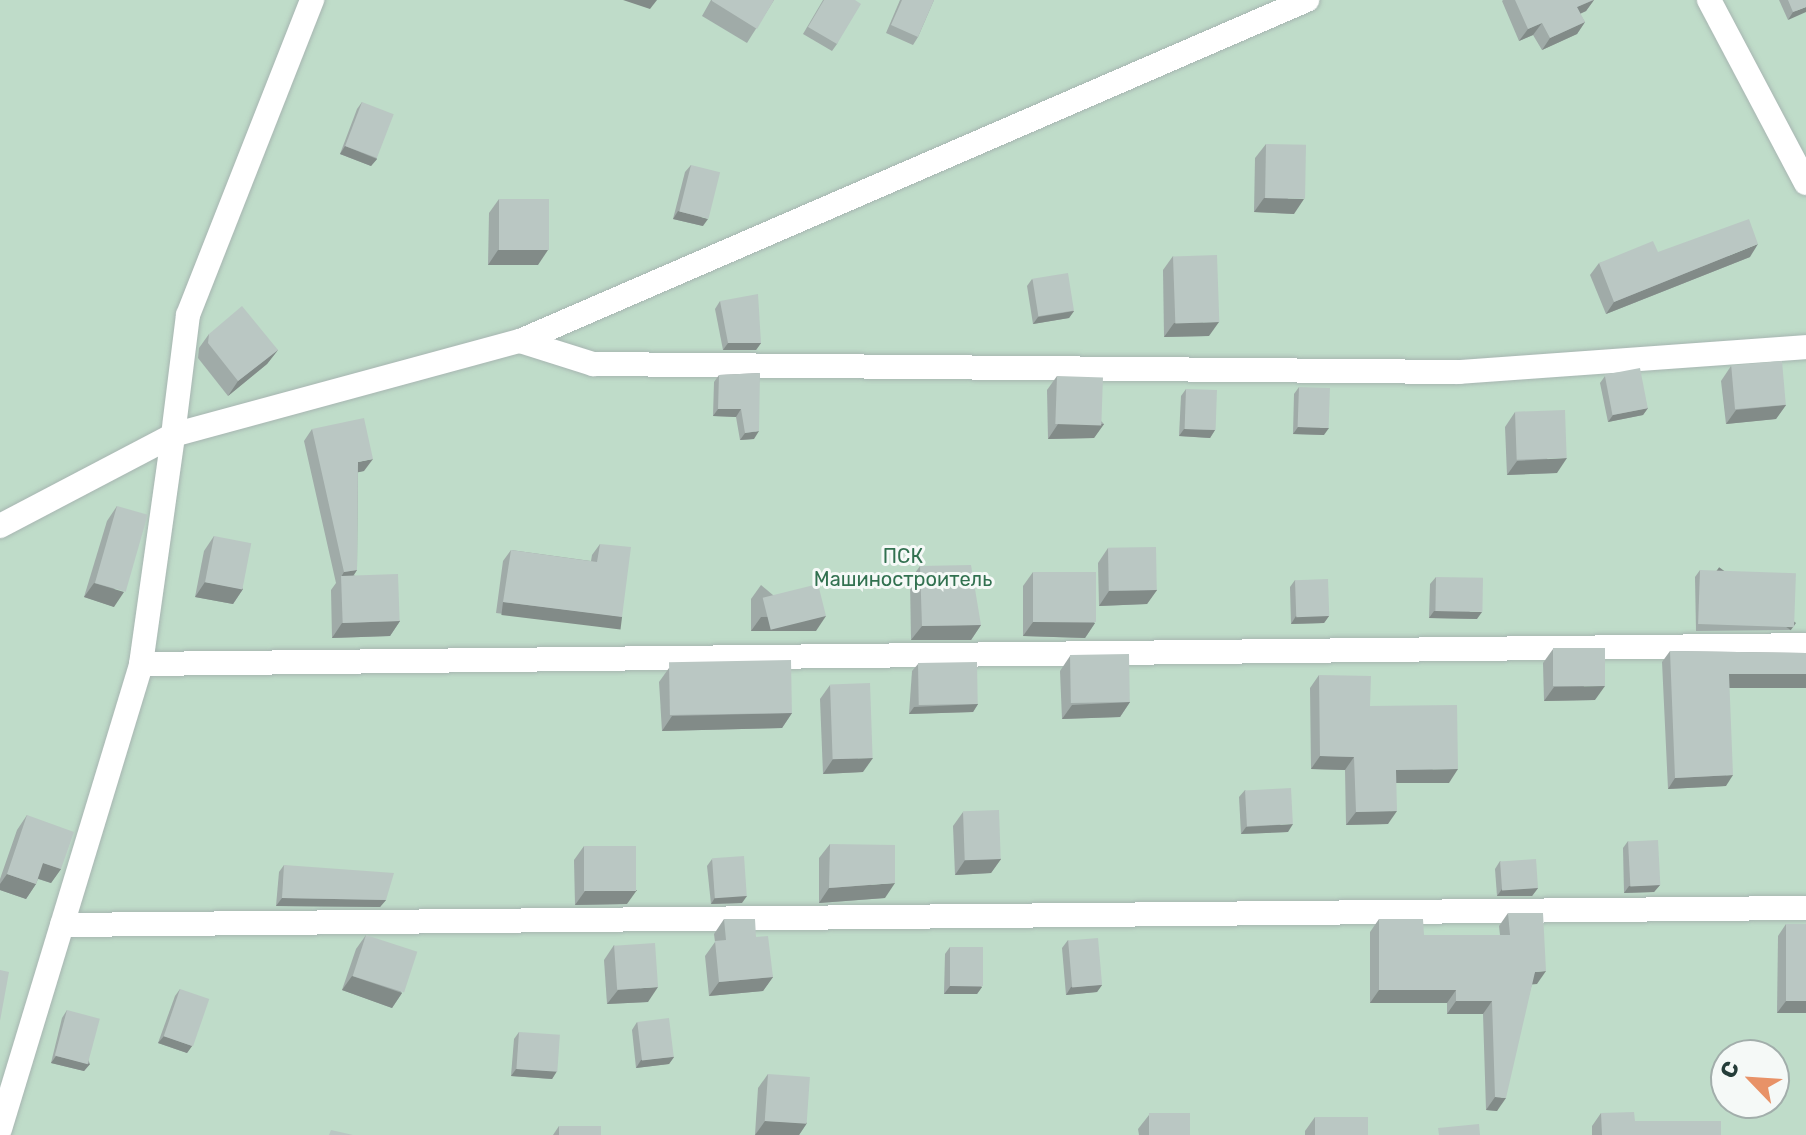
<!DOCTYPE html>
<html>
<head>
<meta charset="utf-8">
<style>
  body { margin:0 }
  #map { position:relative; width:1806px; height:1135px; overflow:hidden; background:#e4edea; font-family:Rubik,sans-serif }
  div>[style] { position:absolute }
  .green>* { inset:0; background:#bfdcc9 }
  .roads { filter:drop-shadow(0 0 2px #a7b5b1) drop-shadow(0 0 2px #a7b5b1) }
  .minor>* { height:24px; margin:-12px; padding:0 12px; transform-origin:12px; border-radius:12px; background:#fff }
  .wall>* { inset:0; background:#a0aba8 }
  .shaded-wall>* { inset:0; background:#828b88; transform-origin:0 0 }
  .building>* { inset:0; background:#bac7c3; transform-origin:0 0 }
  span { translate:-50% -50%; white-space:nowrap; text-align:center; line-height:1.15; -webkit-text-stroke:6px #f5f9f7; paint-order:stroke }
  .park-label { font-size:20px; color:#327150 }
  .north { position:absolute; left:1710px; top:1039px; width:80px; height:80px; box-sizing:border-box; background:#f5f9f7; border:2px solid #a2aeab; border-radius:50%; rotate:295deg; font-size:22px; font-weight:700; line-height:32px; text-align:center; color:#253d39 }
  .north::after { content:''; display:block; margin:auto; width:28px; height:36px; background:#e89267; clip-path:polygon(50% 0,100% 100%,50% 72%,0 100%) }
</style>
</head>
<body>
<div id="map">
  <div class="green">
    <div style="clip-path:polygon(evenodd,0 0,1806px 0,1806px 1135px,0 1135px,0 0,1726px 1055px,1774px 1055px,1774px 1103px,1726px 1103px,1726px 1055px)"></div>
  </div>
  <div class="roads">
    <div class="minor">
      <div style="left:1709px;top:0;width:207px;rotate:62.1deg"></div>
      <div style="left:520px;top:341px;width:77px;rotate:17.5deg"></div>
      <div style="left:593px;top:364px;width:866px;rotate:0.53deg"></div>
      <div style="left:1459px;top:372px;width:348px;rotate:-4.1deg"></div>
      <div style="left:0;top:526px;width:195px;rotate:-27.7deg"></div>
      <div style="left:173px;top:435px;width:121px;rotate:-82.9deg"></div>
      <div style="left:188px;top:315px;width:339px;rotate:-68.5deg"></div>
      <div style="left:141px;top:664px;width:1665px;rotate:-0.65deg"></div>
      <div style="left:62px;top:925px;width:1744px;rotate:-0.56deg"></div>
      <div style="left:0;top:1129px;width:486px;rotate:-73.1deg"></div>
      <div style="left:141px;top:664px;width:231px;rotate:-82deg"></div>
      <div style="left:173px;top:435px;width:360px;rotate:-15.2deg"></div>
      <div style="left:520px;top:341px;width:858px;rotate:-23.43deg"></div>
    </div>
  </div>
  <div class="wall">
    <div style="clip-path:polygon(711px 0,774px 0,747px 43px,702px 16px)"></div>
    <div style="clip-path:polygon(823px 0,855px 0,837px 44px,832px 51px,803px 34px)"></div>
    <div style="clip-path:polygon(900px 0,934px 0,918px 37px,913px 45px,886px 33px)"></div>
    <div style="clip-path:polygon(1503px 0,1594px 0,1586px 11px,1580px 14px,1585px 22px,1577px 34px,1542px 50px,1533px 35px,1519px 41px,1502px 1px)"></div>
    <div style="clip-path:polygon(1779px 0,1806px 0,1788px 20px)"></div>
    <div style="clip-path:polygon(362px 102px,377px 159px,371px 166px,340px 154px,357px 109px)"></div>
    <div style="clip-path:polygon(1266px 144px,1294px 214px,1254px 212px,1255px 158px)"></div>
    <div style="clip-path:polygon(691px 165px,703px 226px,673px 219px,685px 172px)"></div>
    <div style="clip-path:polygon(499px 199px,538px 265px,488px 265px,489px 213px)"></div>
    <div style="clip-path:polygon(1658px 252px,1750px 257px,1606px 314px,1590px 275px,1599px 263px)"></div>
    <div style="clip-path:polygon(1173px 256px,1209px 336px,1164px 337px,1163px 270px)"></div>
    <div style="clip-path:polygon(1032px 279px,1074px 311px,1069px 318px,1033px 324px,1027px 286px)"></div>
    <div style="clip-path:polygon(720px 301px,761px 343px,756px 350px,723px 350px,715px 309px)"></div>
    <div style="clip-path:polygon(209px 334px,278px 350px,267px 364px,228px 396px,198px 358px,199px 348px)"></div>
    <div style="clip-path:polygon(1731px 366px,1786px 405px,1776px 419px,1726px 424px,1721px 381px)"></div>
    <div style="clip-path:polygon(760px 373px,754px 439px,740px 440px,736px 417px,713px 416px,714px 382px,719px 375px)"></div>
    <div style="clip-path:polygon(1057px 376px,1104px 424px,1094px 438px,1048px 439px,1047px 390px)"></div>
    <div style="clip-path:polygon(1605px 376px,1648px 408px,1643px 415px,1608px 422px,1600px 383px)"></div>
    <div style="clip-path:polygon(1299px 387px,1324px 435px,1293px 434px,1294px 394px)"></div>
    <div style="clip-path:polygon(1186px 389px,1215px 430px,1210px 438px,1179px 436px,1181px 396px)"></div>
    <div style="clip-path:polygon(1515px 412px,1557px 473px,1507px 475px,1505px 427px)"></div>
    <div style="clip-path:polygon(312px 429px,364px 471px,358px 472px,357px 570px,354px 575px,400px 621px,390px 636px,332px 638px,331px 590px,336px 583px,304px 441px)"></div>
    <div style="clip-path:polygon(117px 506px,114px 607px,84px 597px,107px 521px)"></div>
    <div style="clip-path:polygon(214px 536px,243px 589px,233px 604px,195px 597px,204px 551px)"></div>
    <div style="clip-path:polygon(600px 544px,614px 628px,496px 613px,503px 561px,511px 550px,591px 561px,592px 555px)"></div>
    <div style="clip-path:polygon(1108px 548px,1157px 590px,1147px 604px,1099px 606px,1098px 563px)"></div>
    <div style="clip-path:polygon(920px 566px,981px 625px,971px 640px,911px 640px,910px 580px)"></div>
    <div style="clip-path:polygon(1700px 570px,1791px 630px,1696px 631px,1695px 577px)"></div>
    <div style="clip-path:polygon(1033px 572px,1095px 623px,1085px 638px,1023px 636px,1023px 586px)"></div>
    <div style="clip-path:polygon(1436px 577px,1477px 619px,1429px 618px,1430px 584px)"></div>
    <div style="clip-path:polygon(1295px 580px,1329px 616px,1324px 623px,1291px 624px,1290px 587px)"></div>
    <div style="clip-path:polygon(761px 585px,816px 631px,751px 631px,751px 599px)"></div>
    <div style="clip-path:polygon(1553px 649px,1595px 700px,1544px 701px,1543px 663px)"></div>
    <div style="clip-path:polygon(1670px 651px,1806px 653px,1806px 685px,1729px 685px,1726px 786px,1668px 789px,1662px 662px)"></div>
    <div style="clip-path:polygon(1070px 656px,1130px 702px,1120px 717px,1062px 719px,1060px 671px)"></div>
    <div style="clip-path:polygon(918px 664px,978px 704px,973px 712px,909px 714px,912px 671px)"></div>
    <div style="clip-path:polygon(669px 668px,792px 713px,782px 728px,662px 731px,659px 682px)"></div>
    <div style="clip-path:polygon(1319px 675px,1449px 783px,1396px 783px,1388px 824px,1346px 825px,1345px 770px,1311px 769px,1310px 688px)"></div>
    <div style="clip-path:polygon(830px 685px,863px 772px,823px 774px,820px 699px)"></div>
    <div style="clip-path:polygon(1245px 790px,1288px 832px,1241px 834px,1239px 797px)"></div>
    <div style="clip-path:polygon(963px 812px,1001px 859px,991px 873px,955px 875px,953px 826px)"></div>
    <div style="clip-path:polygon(27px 815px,61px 869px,51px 883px,38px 879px,36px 884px,26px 899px,0 890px,0 879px,17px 830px)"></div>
    <div style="clip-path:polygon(1628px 841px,1660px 885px,1654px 892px,1624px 893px,1623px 848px)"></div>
    <div style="clip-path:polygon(830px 844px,885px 898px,819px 903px,819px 858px)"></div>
    <div style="clip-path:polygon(584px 846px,627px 904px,575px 905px,574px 860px)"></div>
    <div style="clip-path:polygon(712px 859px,742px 903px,711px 904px,707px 866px)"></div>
    <div style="clip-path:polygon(1500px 861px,1538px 888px,1532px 896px,1497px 896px,1495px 869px)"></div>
    <div style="clip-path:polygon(284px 865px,386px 900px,380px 907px,276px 906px,279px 872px)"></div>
    <div style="clip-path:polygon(1508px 913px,1537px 984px,1532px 984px,1497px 1111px,1486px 1110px,1483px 1014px,1447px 1014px,1447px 1003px,1370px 1003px,1370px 932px,1379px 919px,1424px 935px,1500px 935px,1499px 926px)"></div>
    <div style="clip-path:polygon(724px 919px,756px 937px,773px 977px,763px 991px,709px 996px,705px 956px,715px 942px,714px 934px)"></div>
    <div style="clip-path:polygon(1786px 924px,1806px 924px,1806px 1013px,1777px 1013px,1778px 936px)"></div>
    <div style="clip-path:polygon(366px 935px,402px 993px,392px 1008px,342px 990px,356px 949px)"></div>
    <div style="clip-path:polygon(1068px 940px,1102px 985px,1097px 992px,1066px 995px,1062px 948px)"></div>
    <div style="clip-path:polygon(614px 945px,648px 1002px,607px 1004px,604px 960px)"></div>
    <div style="clip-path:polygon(950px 947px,982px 987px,977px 994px,944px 994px,945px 954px)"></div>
    <div style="clip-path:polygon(180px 989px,192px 1046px,187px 1053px,158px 1043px,175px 996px)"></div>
    <div style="clip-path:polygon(67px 1010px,90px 1064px,84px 1071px,51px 1063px,62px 1018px)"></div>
    <div style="clip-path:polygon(637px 1022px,674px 1057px,669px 1064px,636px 1068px,632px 1030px)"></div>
    <div style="clip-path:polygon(519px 1032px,557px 1071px,552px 1079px,511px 1076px,514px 1039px)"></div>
    <div style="clip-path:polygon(768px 1074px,807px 1123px,799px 1135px,755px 1135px,758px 1088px)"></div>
    <div style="clip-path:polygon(1601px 1113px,1635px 1121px,1721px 1135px,1592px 1135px,1592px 1126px)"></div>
    <div style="clip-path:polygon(1149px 1115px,1190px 1135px,1139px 1135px,1138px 1129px)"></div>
    <div style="clip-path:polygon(1315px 1117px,1367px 1135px,1305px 1135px,1305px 1131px)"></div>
    <div style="clip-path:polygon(559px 1126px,601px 1135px,553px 1135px)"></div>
  </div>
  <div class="shaded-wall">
    <div style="clip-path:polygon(623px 0,657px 0,650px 9px)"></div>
    <div style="clip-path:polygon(1594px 0,1586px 11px,1568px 19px,1577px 7px)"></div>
    <div style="clip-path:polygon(1806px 7px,1806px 12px,1788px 20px,1793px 12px)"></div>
    <div style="clip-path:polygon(1585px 22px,1577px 34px,1542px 50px,1550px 38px)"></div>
    <div style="clip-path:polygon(1542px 23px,1533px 35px,1519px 41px,1528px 29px)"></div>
    <div style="clip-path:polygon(345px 146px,377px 159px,371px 166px,340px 154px)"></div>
    <div style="clip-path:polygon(1264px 198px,1304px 199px,1294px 214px,1254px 212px)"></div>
    <div style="clip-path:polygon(678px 211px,708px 219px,703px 226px,673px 219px)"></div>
    <div style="clip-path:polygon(1758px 244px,1750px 257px,1606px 314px,1614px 302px)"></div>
    <div style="clip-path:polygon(498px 250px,548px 250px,538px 265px,488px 265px)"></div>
    <div style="clip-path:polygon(1074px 311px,1069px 318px,1033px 324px,1038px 317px)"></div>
    <div style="clip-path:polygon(1219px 322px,1209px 336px,1164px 337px,1174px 323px)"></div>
    <div style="clip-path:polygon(728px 343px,761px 343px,756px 350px,723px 350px)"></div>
    <div style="clip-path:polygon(278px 350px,267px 364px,228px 396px,238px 381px)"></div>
    <div style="clip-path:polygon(1786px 405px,1776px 419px,1726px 424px,1736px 410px)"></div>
    <div style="clip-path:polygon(1648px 408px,1643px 415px,1608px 422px,1613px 415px)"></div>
    <div style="clip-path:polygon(718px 409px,741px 409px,736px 417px,713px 416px)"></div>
    <div style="clip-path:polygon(1058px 424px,1104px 424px,1094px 438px,1048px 439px)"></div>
    <div style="clip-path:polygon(1298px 427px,1329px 428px,1324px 435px,1293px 434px)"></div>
    <div style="clip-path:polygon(1184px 429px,1215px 430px,1210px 438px,1179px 436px)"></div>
    <div style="clip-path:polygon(759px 431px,754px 439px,740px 440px,745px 433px)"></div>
    <div style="clip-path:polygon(1567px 458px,1557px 473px,1507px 475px,1517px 461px)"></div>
    <div style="clip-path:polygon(373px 459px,364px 471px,350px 474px,358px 462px)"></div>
    <div style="clip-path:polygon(357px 570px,349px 582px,341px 577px,344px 572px)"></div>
    <div style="clip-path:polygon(205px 582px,243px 589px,233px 604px,195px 597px)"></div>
    <div style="clip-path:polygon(94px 583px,124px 592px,114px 607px,84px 597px)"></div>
    <div style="clip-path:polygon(1157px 590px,1147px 604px,1099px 606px,1109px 591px)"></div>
    <div style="left:503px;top:602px;width:120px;height:13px;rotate:7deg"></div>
    <div style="clip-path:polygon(1434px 611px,1482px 612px,1477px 619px,1429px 618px)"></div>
    <div style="clip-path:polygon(826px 616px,816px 631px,751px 631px,761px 617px)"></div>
    <div style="clip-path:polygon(1296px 616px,1329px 616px,1324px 623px,1291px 624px)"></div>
    <div style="clip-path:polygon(400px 621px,390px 636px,332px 638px,342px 623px)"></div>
    <div style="clip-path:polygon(1033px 622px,1095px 623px,1085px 638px,1023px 636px)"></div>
    <div style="left:1796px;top:623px;width:9px;height:95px;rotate:126deg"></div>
    <div style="clip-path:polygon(981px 625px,971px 640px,911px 640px,922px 626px)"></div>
    <div style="left:1729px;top:674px;width:77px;height:14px"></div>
    <div style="clip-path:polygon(1605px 686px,1595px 700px,1544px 701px,1554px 687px)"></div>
    <div style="clip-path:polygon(1130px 702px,1120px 717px,1062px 719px,1072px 705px)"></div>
    <div style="clip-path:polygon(978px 704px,973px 712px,909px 714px,914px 707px)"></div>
    <div style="clip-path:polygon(792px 713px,782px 728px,662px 731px,672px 716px)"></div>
    <div style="clip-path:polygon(1320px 756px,1354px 757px,1345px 770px,1311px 769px)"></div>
    <div style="clip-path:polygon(873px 758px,863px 772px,823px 774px,833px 759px)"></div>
    <div style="clip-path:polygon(1458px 769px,1449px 783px,1387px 783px,1396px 770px)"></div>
    <div style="clip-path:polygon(1733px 775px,1726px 786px,1668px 789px,1675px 778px)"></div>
    <div style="clip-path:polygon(1397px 811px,1388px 824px,1346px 825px,1356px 812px)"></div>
    <div style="clip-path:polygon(1293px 824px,1288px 832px,1241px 834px,1246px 827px)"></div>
    <div style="clip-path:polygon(1001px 859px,991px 873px,955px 875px,965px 860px)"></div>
    <div style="clip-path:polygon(43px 863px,61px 869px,51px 883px,33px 877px)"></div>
    <div style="clip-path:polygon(7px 874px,36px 884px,26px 899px,0 890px,0 884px)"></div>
    <div style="clip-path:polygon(895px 883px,885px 898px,819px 903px,829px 888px)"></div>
    <div style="clip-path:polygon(1660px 885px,1654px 892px,1624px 893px,1629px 886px)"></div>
    <div style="clip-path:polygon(1538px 888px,1532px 896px,1497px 896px,1502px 889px)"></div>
    <div style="clip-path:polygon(637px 890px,627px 904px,575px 905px,585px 891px)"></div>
    <div style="clip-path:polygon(716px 896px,747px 896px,742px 903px,711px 904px)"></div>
    <div style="clip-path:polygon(282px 898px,386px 900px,380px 907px,276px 906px)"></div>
    <div style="clip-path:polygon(1546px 971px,1537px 984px,1526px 985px,1535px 972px)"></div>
    <div style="clip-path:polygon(352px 976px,402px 993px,392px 1008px,342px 990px)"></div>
    <div style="clip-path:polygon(773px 977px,763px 991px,709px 996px,719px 982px)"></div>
    <div style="clip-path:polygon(1102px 985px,1097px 992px,1066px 995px,1071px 987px)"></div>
    <div style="clip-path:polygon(950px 986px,982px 987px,977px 994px,944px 994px)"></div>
    <div style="clip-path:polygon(658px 987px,648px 1002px,607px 1004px,618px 990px)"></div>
    <div style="clip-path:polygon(1379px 990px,1456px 990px,1447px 1003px,1370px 1003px)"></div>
    <div style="clip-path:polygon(1456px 1001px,1492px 1001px,1483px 1014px,1447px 1014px)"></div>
    <div style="clip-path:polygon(1786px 1001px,1806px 1001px,1806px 1013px,1777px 1013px)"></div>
    <div style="clip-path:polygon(164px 1036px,192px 1046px,187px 1053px,158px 1043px)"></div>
    <div style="clip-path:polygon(56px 1056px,90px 1064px,84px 1071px,51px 1063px)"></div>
    <div style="clip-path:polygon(674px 1057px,669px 1064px,636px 1068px,641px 1060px)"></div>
    <div style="clip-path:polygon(516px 1069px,557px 1071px,552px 1079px,511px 1076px)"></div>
    <div style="clip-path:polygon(1495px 1097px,1506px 1098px,1497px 1111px,1486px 1110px)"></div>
    <div style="clip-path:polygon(765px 1121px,807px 1123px,799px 1135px,755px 1135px)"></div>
  </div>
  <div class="building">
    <div style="clip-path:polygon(712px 0,774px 0,757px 29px,712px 1px)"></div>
    <div style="clip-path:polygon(824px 0,855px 0,861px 4px,837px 44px,808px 27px)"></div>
    <div style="clip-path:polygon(902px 0,934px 0,918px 37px,891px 25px)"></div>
    <div style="clip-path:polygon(1515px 0,1593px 0,1577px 7px,1585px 22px,1550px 38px,1542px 23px,1528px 29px)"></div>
    <div style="clip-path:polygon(1788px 0,1806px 0,1806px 7px,1793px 12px)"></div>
    <div style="left:362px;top:102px;width:34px;height:47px;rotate:21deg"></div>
    <div style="left:1266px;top:144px;width:40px;height:54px;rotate:1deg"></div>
    <div style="left:691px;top:165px;width:30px;height:48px;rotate:14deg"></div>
    <div style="left:499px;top:199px;width:50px;height:51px"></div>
    <div style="clip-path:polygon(1749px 219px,1758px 244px,1614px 302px,1599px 263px,1653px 241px,1658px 252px)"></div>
    <div style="left:1217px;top:255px;width:67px;height:44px;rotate:88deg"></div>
    <div style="left:1068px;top:273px;width:38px;height:36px;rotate:81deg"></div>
    <div style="clip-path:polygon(758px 294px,761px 343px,728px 343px,720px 301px)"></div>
    <div style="clip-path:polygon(242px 306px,278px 350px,238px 381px,208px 343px,209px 334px)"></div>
    <div style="left:1782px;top:361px;width:44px;height:51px;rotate:85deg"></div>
    <div style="left:1640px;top:368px;width:41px;height:36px;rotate:79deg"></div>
    <div style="clip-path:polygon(760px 373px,759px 431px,745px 433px,741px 409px,718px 409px,719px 375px)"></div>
    <div style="left:1057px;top:376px;width:46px;height:48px;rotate:2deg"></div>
    <div style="left:1299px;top:387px;width:31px;height:40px;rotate:2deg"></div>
    <div style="left:1186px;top:389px;width:31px;height:40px;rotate:2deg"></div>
    <div style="left:1565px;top:410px;width:48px;height:50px;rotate:88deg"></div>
    <div style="clip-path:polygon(364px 418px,373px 459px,358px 462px,357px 570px,344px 572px,312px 429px)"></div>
    <div style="left:117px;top:506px;width:32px;height:80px;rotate:16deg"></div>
    <div style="left:214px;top:536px;width:38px;height:47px;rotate:11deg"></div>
    <div style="clip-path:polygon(600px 544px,631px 547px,622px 617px,503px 602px,511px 550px,597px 562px)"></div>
    <div style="left:1156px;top:547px;width:43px;height:48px;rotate:89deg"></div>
    <div style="clip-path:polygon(971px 565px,981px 625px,922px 626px,920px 566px)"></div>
    <div style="left:1700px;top:570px;width:96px;height:54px;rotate:2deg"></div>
    <div style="left:1033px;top:572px;width:63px;height:50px"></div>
    <div style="left:398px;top:574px;width:47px;height:57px;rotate:88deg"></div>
    <div style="left:1436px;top:577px;width:47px;height:34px;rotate:1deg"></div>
    <div style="left:1328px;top:579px;width:37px;height:33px;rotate:88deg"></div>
    <div style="left:818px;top:584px;width:33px;height:57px;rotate:76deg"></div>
    <div style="left:1605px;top:648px;width:38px;height:52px;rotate:90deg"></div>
    <div style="clip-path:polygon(1670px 651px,1806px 653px,1806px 674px,1729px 674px,1733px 775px,1675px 778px)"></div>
    <div style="left:1129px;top:654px;width:48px;height:59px;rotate:89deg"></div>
    <div style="left:791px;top:660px;width:53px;height:122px;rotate:89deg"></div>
    <div style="left:977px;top:662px;width:42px;height:59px;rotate:89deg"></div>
    <div style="clip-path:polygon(1319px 675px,1371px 676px,1370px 706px,1457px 705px,1458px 769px,1396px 770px,1397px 811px,1356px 812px,1354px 757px,1320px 756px)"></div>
    <div style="left:870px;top:683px;width:75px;height:40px;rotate:88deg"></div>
    <div style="left:1291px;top:788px;width:36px;height:46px;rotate:87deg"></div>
    <div style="left:999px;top:810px;width:49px;height:36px;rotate:88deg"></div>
    <div style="clip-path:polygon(27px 815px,74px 832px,61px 869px,43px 863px,36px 884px,7px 874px)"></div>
    <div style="left:1658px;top:840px;width:45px;height:30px;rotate:87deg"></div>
    <div style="clip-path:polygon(830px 844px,895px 845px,895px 883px,829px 888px)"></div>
    <div style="left:584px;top:846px;width:52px;height:45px"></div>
    <div style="left:744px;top:856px;width:40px;height:32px;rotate:86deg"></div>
    <div style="left:1536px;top:859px;width:29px;height:36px;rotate:86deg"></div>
    <div style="clip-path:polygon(284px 865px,394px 873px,386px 900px,282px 898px)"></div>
    <div style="clip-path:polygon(1508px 913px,1543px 913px,1546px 971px,1535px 972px,1506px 1098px,1495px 1097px,1492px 1001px,1456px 1001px,1456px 990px,1379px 990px,1379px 919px,1423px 919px,1424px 935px,1510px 935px)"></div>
    <div style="clip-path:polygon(724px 919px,755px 919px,756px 937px,768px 936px,773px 977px,719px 982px,715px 941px,726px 940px)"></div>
    <div style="left:1786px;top:924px;width:20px;height:77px"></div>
    <div style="left:366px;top:935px;width:54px;height:43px;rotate:18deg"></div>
    <div style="left:1098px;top:938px;width:47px;height:30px;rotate:85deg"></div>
    <div style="left:655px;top:943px;width:44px;height:41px;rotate:86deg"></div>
    <div style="left:950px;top:947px;width:33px;height:39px"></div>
    <div style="clip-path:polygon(0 970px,9px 972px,0 1021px)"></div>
    <div style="left:180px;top:989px;width:31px;height:50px;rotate:19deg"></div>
    <div style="left:67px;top:1010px;width:34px;height:47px;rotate:15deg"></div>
    <div style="left:669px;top:1018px;width:39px;height:32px;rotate:83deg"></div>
    <div style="left:519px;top:1032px;width:41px;height:37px;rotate:4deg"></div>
    <div style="left:768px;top:1074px;width:42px;height:47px;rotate:4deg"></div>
    <div style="clip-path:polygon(1634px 1112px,1635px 1121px,1721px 1121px,1721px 1135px,1602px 1135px,1601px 1113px)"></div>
    <div style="left:1190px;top:1113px;width:22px;height:41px;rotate:90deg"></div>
    <div style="left:1315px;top:1117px;width:53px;height:18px"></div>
    <div style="clip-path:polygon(1479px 1124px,1480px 1135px,1439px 1135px,1438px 1128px)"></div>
    <div style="left:559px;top:1126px;width:42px;height:9px"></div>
    <div style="clip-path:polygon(331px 1130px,353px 1135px,329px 1135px)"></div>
  </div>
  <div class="park-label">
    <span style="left:903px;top:568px">ПСК<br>Машиностроитель</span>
  </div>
  <div class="north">С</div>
</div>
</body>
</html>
